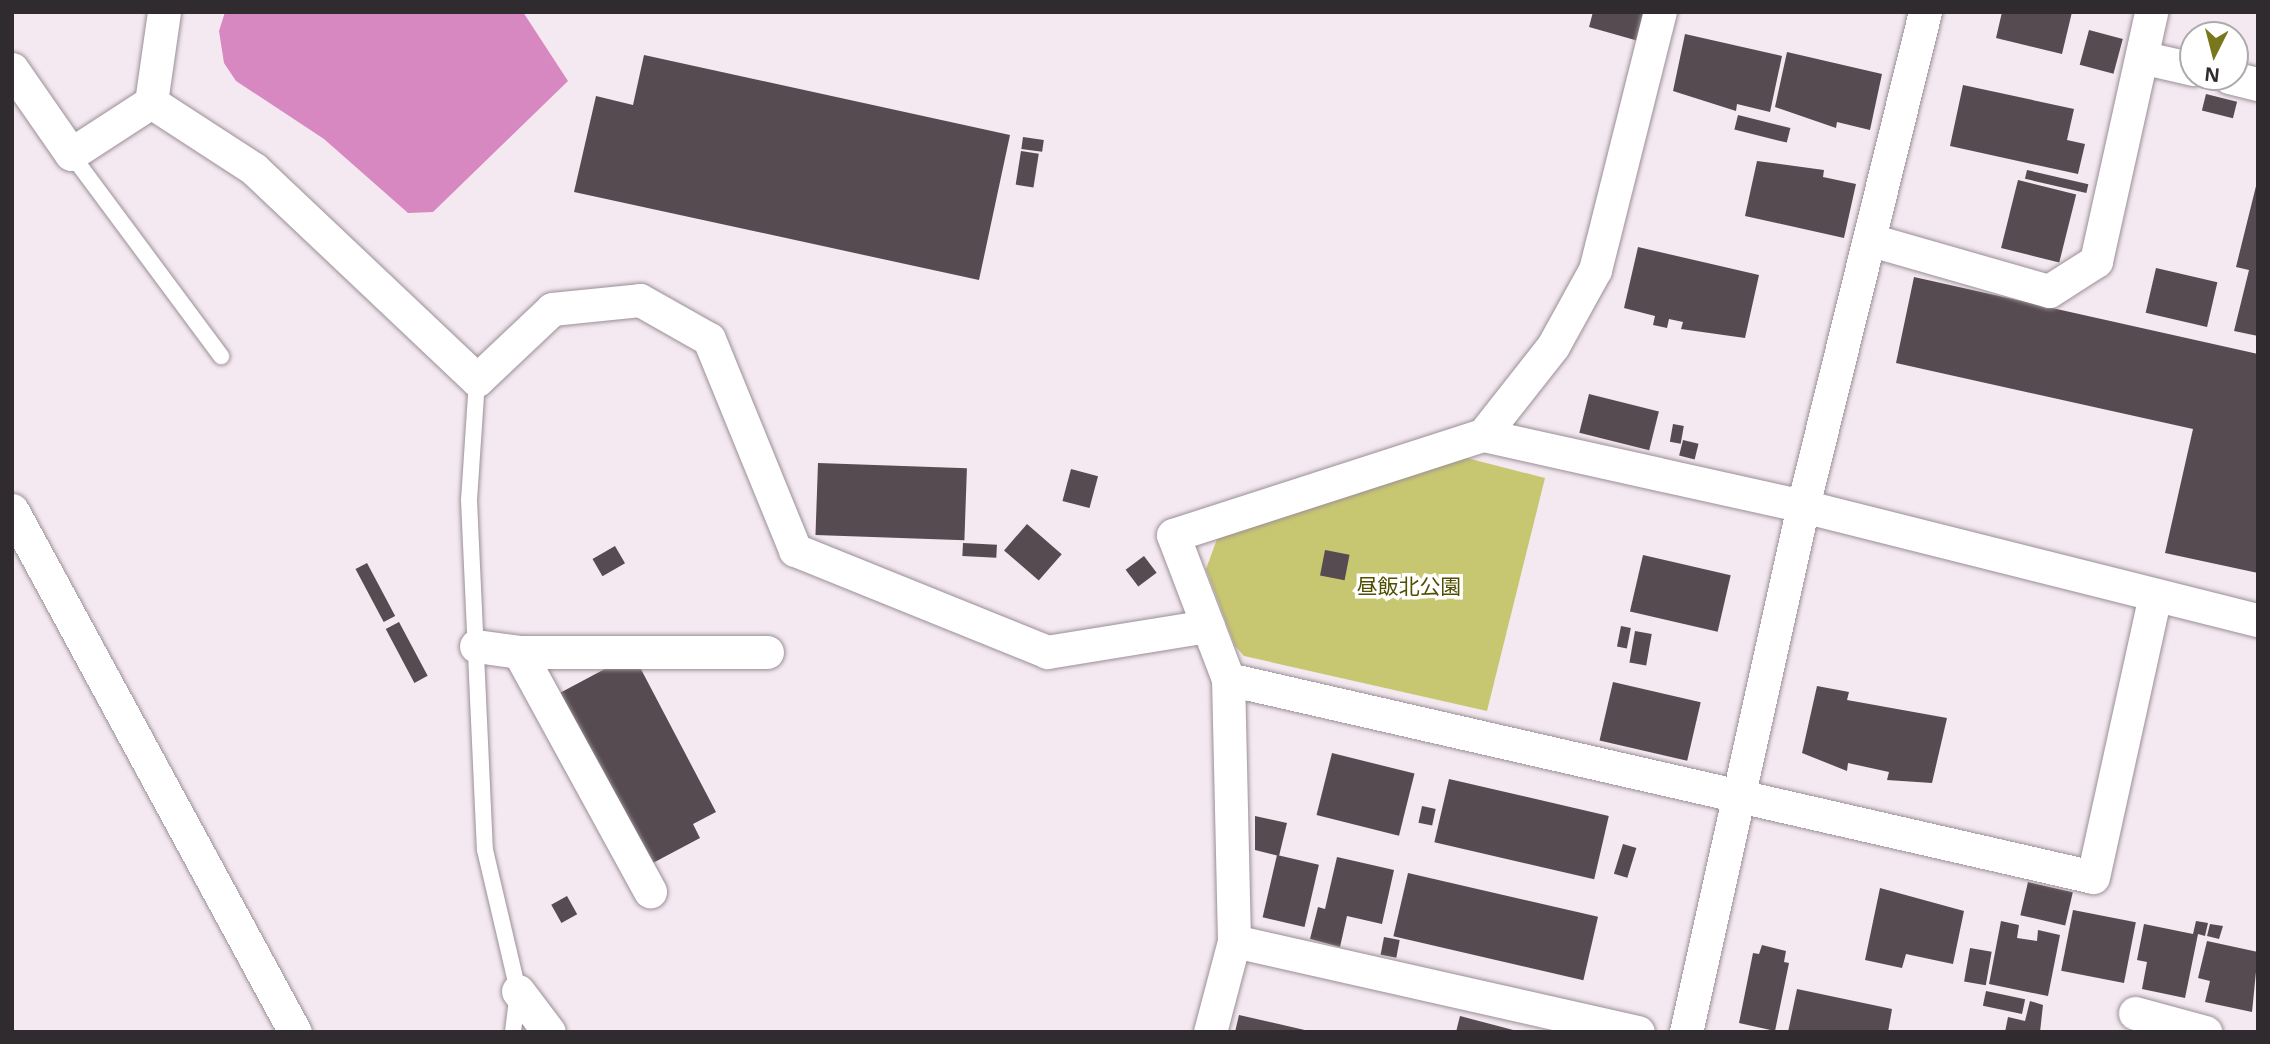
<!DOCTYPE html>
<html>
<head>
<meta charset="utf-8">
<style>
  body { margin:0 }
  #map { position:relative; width:2270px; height:1044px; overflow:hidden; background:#f5e9f1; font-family:"Noto Sans","Noto Sans JP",sans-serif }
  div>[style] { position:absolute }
  .green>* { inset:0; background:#c8c771 }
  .water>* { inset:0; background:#d788c0 }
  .building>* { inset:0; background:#554b51; transform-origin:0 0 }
  .roads { filter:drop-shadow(0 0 2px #9a8f96) drop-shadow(0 0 2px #9a8f96) }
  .service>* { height:16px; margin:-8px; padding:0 8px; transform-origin:8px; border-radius:8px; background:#fff }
  .minor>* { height:33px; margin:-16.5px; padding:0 16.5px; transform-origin:16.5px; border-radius:16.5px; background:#fff }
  span { translate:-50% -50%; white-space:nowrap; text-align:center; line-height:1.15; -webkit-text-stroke:7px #fff; paint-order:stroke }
  .park-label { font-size:21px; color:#514f00 }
  .frame { position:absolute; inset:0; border:14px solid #2f2b2e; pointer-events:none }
  .north { position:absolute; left:2179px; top:21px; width:70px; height:70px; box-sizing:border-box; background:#fff; border:2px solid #acaaab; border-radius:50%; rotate:186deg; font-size:19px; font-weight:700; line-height:28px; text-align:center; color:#2f2b2e }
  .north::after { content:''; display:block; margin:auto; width:24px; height:32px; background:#79771c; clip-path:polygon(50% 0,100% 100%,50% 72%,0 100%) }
</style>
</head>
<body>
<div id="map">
  <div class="green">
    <div style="clip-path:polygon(1463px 457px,1545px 478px,1487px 711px,1244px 656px,1235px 646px,1206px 569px,1217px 539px)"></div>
  </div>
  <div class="water">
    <div style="clip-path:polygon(225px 12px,523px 12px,568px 81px,433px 212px,408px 213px,324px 139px,236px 81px,224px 63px,219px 31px)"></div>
  </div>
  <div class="building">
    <div style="clip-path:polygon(1593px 12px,1651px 12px,1642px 42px,1589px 27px)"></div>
    <div style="clip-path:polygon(2002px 12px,2072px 12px,2062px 54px,1996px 38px)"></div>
    <div style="left:2089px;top:30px;width:35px;height:36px;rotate:15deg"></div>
    <div style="clip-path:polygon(1685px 34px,1782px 56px,1770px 112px,1737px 104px,1736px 111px,1673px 91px)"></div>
    <div style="clip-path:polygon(1787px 52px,1882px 74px,1870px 130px,1837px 122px,1836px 128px,1775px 107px)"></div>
    <div style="clip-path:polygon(644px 55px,1010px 135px,979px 280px,574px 192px,596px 96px,633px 105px)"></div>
    <div style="clip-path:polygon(1963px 85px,2074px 109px,2067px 140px,2085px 144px,2078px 174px,1950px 146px)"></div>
    <div style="left:2206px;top:94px;width:32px;height:17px;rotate:14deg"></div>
    <div style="left:1738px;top:115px;width:54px;height:15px;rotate:14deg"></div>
    <div style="left:1023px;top:137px;width:21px;height:12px;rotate:8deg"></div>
    <div style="left:1021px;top:151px;width:18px;height:34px;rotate:9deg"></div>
    <div style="clip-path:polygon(1757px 161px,1824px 170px,1823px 177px,1856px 184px,1844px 238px,1745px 216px)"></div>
    <div style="left:2027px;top:170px;width:63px;height:9px;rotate:13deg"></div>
    <div style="left:2018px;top:180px;width:60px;height:70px;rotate:14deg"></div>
    <div style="clip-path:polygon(2257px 182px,2258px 182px,2258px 336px,2234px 331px,2249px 270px,2236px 267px)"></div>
    <div style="clip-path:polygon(1638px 247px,1759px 275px,1745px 338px,1681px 329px,1683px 322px,1669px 319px,1667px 328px,1653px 325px,1655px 316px,1624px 308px)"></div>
    <div style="left:2156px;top:268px;width:63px;height:46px;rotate:13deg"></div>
    <div style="clip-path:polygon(1914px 277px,2258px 354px,2258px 573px,2165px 553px,2193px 429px,1896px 363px)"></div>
    <div style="left:1589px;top:394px;width:72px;height:40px;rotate:14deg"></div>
    <div style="left:1673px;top:424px;width:11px;height:18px;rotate:10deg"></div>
    <div style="left:1683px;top:440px;width:16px;height:16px;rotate:14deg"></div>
    <div style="left:818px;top:463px;width:149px;height:72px;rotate:2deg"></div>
    <div style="left:1071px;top:469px;width:28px;height:33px;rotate:15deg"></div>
    <div style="left:1027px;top:524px;width:46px;height:35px;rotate:41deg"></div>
    <div style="left:963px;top:543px;width:34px;height:13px;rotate:3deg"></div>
    <div style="left:615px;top:546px;width:20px;height:26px;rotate:60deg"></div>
    <div style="left:1325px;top:550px;width:25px;height:26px;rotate:11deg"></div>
    <div style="left:1643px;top:555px;width:90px;height:58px;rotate:13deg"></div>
    <div style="left:1144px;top:556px;width:21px;height:23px;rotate:53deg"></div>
    <div style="left:367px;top:563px;width:60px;height:13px;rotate:62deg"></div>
    <div style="left:399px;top:622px;width:61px;height:15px;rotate:62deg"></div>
    <div style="left:1621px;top:626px;width:10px;height:21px;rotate:11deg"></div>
    <div style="left:1635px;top:631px;width:17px;height:32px;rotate:10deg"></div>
    <div style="clip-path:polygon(633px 654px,716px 812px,693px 824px,700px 838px,651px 864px,556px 695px)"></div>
    <div style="left:1613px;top:682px;width:90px;height:60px;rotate:13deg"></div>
    <div style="clip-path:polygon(1817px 686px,1849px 692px,1847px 700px,1947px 718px,1932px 783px,1887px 780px,1889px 772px,1848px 763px,1847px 771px,1802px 753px)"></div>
    <div style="left:1332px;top:753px;width:85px;height:64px;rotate:14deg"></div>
    <div style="left:1449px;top:779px;width:164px;height:65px;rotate:13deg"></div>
    <div style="left:1422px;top:806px;width:14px;height:17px;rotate:12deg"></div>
    <div style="clip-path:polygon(1255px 816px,1287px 823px,1279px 856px,1255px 850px)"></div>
    <div style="left:1623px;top:844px;width:14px;height:31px;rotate:17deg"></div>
    <div style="left:1277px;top:855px;width:43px;height:64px;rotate:13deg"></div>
    <div style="clip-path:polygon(1337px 857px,1394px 870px,1382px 924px,1347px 916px,1340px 947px,1310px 939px,1318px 907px,1325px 909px)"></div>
    <div style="left:1408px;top:873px;width:195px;height:65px;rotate:13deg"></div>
    <div style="left:2028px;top:882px;width:46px;height:34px;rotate:13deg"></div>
    <div style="clip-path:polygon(1880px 888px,1964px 911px,1953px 964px,1906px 954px,1902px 968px,1865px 960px)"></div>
    <div style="left:567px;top:896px;width:21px;height:18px;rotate:61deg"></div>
    <div style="left:2073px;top:910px;width:64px;height:62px;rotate:11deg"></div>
    <div style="clip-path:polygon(2001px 921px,2019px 925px,2017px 938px,2037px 941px,2038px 930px,2060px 935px,2048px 996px,1989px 984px)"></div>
    <div style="clip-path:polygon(2196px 921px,2208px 923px,2205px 936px,2198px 934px,2185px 998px,2142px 989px,2147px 962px,2137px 960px,2144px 924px,2193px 934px)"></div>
    <div style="clip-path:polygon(2210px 924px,2223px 926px,2219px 939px,2207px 936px)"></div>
    <div style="left:1384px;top:937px;width:16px;height:18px;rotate:11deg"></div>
    <div style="clip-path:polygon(2207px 941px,2258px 952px,2252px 1012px,2205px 1002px,2210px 981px,2198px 978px)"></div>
    <div style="clip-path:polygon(1762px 945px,1786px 951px,1784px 962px,1789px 963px,1775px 1031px,1739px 1023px,1753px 953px,1759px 954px)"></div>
    <div style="left:1970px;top:948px;width:22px;height:34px;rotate:10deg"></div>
    <div style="clip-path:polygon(1797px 989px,1892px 1009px,1888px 1032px,1788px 1032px)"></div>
    <div style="left:1986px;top:991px;width:40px;height:15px;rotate:12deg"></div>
    <div style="clip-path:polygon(2030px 1001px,2043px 1005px,2040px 1032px,2005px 1032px,2008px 1017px,2025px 1021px)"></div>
    <div style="clip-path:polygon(1239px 1015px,1309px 1031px,1308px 1032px,1235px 1032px)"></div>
    <div style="clip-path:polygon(1460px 1016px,1517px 1031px,1517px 1032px,1456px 1032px)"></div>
  </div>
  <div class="roads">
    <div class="service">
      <div style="left:71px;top:154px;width:252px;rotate:53.4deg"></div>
      <div style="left:477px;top:380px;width:120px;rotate:93.8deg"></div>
      <div style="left:469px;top:500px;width:350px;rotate:87.4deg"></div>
      <div style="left:485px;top:850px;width:145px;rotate:76.8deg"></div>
      <div style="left:518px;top:991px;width:41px;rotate:97deg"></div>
    </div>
    <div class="minor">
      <div style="left:164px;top:12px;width:91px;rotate:98.2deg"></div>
      <div style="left:151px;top:102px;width:123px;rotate:33deg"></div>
      <div style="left:254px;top:169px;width:307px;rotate:43.4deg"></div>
      <div style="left:477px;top:380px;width:103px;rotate:-43.4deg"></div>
      <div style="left:552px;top:309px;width:88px;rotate:-5.8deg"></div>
      <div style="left:640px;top:300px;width:79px;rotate:29.5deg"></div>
      <div style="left:709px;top:339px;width:228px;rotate:67.8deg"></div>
      <div style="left:795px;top:550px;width:272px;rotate:22deg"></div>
      <div style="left:1047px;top:652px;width:163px;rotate:-9.2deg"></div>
      <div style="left:2145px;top:58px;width:49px;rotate:12.9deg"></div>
      <div style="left:12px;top:69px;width:103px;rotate:55.2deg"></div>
      <div style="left:71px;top:154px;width:95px;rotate:-33deg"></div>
      <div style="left:2229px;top:77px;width:30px;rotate:14deg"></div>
      <div style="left:1871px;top:240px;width:185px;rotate:16deg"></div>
      <div style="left:2049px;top:291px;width:56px;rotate:-32.6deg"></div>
      <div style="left:2096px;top:261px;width:255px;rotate:-77.5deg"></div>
      <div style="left:1483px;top:435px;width:113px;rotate:-51.8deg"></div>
      <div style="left:1553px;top:346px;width:87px;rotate:-61.1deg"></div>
      <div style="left:1595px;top:270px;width:266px;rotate:-75.9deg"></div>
      <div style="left:12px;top:510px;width:594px;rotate:61.54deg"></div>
      <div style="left:476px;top:646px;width:43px;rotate:7.9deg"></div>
      <div style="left:519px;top:652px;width:273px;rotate:61.3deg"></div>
      <div style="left:519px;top:652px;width:248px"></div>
      <div style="left:1228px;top:679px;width:887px;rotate:12.89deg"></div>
      <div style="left:2093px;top:877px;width:288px;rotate:-77.6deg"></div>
      <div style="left:1234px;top:941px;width:414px;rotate:12.7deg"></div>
      <div style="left:518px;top:991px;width:51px;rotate:52.9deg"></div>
      <div style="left:2135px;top:1013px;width:73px;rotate:15.2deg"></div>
      <div style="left:1210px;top:1032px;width:94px;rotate:-75.2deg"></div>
      <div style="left:1234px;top:941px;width:262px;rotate:-91.3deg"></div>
      <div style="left:1228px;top:679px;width:154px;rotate:-110.9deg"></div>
      <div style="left:1173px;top:535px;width:326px;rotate:-17.9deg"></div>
      <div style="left:1483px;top:435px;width:328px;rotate:12.5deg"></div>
      <div style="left:1803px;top:506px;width:469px;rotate:14.1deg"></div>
      <div style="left:1686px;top:1032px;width:539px;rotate:-77.46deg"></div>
      <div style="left:1803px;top:506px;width:509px;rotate:-76.13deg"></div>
    </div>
  </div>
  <div class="park-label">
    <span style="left:1409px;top:586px">昼飯北公園</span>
  </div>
  <div class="frame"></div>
  <div class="north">N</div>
</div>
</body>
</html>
